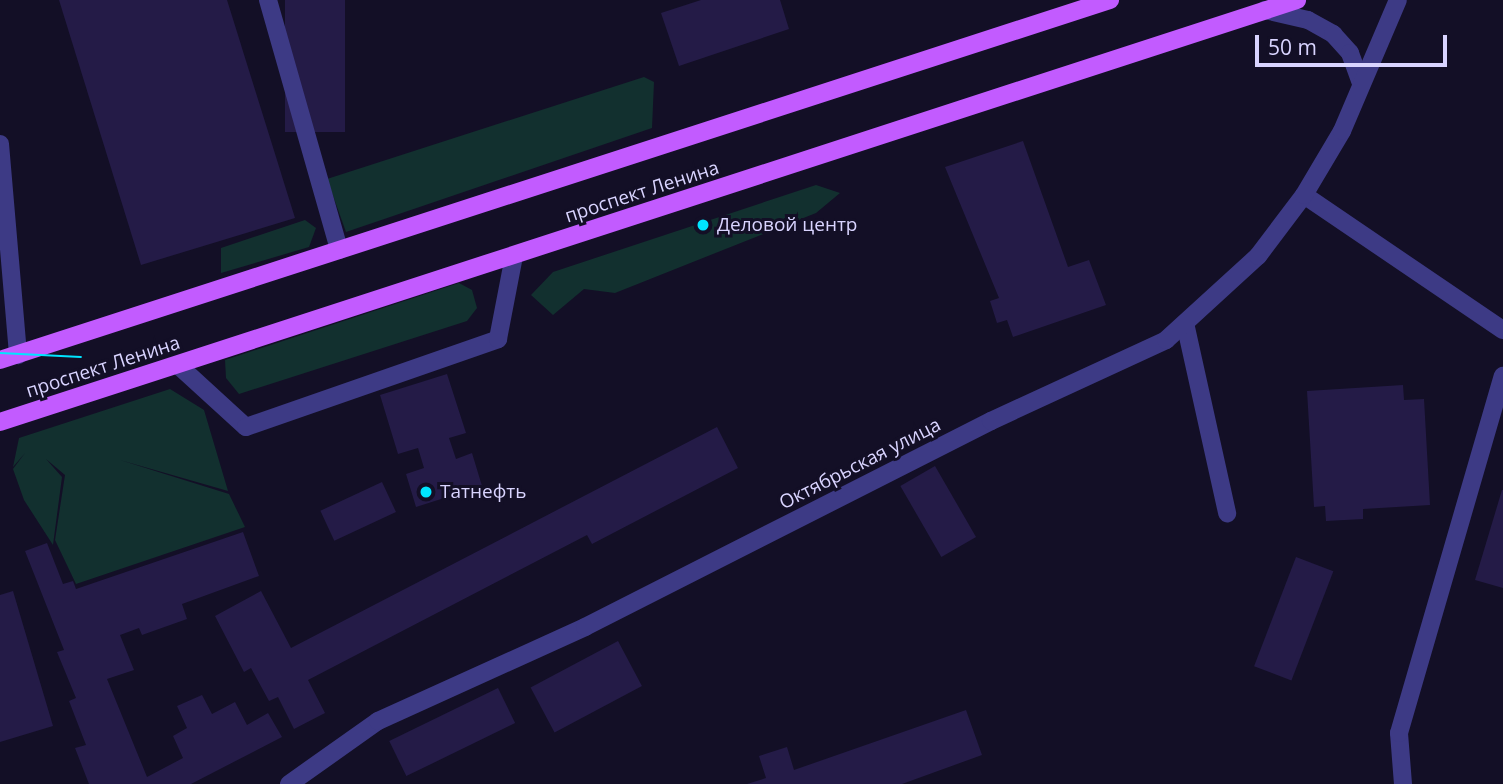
<!DOCTYPE html>
<html>
<head>
<meta charset="utf-8">
<style>
  body { margin:0 }
  #map { position:relative; width:1503px; height:784px; overflow:hidden; background:#130f26; font-family:"Open Sans",sans-serif }
  div>[style] { position:absolute }
  .green>* { inset:0; background:#12302f }
  .building>* { inset:0; background:#241b47; transform-origin:0 0 }
  .minor>* { height:18px; margin:-9px; padding:0 9px; transform-origin:9px; border-radius:9px; background:#3d3a85 }
  .major>* { height:18px; margin:-9px; padding:0 9px; transform-origin:9px; border-radius:9px; background:#c25bff }
  .tram>* { height:2px; margin:-1px; padding:0 1px; transform-origin:1px; border-radius:1px; background:#00e5ff }
  .dots>* { width:19px; height:19px; translate:-50% -50%; box-sizing:border-box; border:4px solid #130f26; border-radius:50% }
  span { translate:-50% -50%; white-space:nowrap; text-align:center; line-height:1.15; -webkit-text-stroke:6px #130f26; paint-order:stroke }
  .street-label { font-size:19px; color:#d9d4ff }
  .poi-label { font-size:19px; color:#d9d4ff }
  .left { translate:0 -50%; text-align:left }
  .scale { position:absolute; left:1255px; top:35px; width:192px; height:32px; box-sizing:border-box; border:4px solid #d9d4ff; border-top:0; padding-left:9px; font-size:21px; line-height:24px; white-space:nowrap; color:#d9d4ff; -webkit-text-stroke:5px #130f26; paint-order:stroke }
</style>
</head>
<body>
<div id="map">
  <div class="green">
    <div style="clip-path:polygon(644px 77px,654px 82px,652px 128px,346px 232px,327px 179px)"></div>
    <div style="clip-path:polygon(816px 185px,840px 193px,816px 213px,615px 293px,584px 289px,553px 315px,531px 295px,553px 272px)"></div>
    <div style="clip-path:polygon(305px 220px,316px 228px,309px 247px,221px 273px,221px 248px)"></div>
    <div style="clip-path:polygon(459px 283px,472px 290px,477px 308px,467px 321px,239px 394px,226px 378px,225px 360px)"></div>
    <div style="clip-path:polygon(170px 389px,204px 410px,228px 491px,120px 460px,229px 494px,245px 527px,76px 584px,55px 540px,65px 475px,46px 459px,62px 477px,53px 545px,24px 500px,13px 469px,25px 453px,13px 467px,19px 438px)"></div>
  </div>
  <div class="building">
    <div style="clip-path:polygon(59px 0,227px 0,295px 218px,141px 265px)"></div>
    <div style="left:285px;top:0;width:60px;height:132px"></div>
    <div style="clip-path:polygon(701px 0,780px 0,789px 29px,679px 66px,661px 13px)"></div>
    <div style="clip-path:polygon(1023px 141px,1068px 267px,1089px 260px,1106px 305px,1013px 337px,1007px 320px,997px 323px,990px 301px,999px 298px,945px 167px)"></div>
    <div style="clip-path:polygon(447px 374px,466px 433px,449px 438px,456px 459px,472px 453px,482px 486px,416px 507px,406px 474px,424px 468px,418px 448px,398px 454px,380px 395px)"></div>
    <div style="clip-path:polygon(1403px 385px,1404px 400px,1424px 399px,1430px 505px,1363px 509px,1363px 519px,1326px 521px,1325px 506px,1314px 507px,1307px 391px)"></div>
    <div style="clip-path:polygon(717px 427px,738px 468px,592px 544px,587px 535px,308px 680px,325px 713px,294px 729px,278px 697px,269px 701px,251px 668px,244px 672px,215px 616px,261px 591px,291px 648px)"></div>
    <div style="left:935px;top:466px;width:82px;height:40px;rotate:60deg"></div>
    <div style="left:382px;top:482px;width:33px;height:68px;rotate:65deg"></div>
    <div style="clip-path:polygon(1502px 490px,1503px 490px,1503px 588px,1475px 580px)"></div>
    <div style="clip-path:polygon(243px 532px,259px 576px,182px 604px,187px 619px,142px 635px,139px 628px,120px 635px,134px 670px,107px 679px,147px 777px,183px 758px,173px 736px,187px 728px,177px 706px,202px 695px,212px 714px,235px 702px,247px 725px,268px 713px,282px 737px,191px 784px,89px 784px,75px 748px,86px 745px,69px 701px,76px 698px,57px 652px,64px 650px,25px 551px,47px 543px,63px 584px,73px 581px,76px 589px)"></div>
    <div style="left:1296px;top:557px;width:40px;height:117px;rotate:21deg"></div>
    <div style="clip-path:polygon(13px 591px,53px 726px,0 742px,0 595px)"></div>
    <div style="left:618px;top:641px;width:51px;height:99px;rotate:62deg"></div>
    <div style="left:498px;top:688px;width:39px;height:121px;rotate:64deg"></div>
    <div style="clip-path:polygon(966px 710px,982px 755px,902px 784px,747px 784px,766px 778px,759px 756px,787px 747px,794px 770px)"></div>
  </div>
  <div class="minor">
    <div style="left:268px;top:0;width:260px;rotate:74.1deg"></div>
    <div style="left:1265px;top:10px;width:44px;rotate:13.1deg"></div>
    <div style="left:1308px;top:20px;width:29px;rotate:29deg"></div>
    <div style="left:1333px;top:34px;width:25px;rotate:48deg"></div>
    <div style="left:1350px;top:53px;width:32px;rotate:70deg"></div>
    <div style="left:0;top:144px;width:212px;rotate:85.1deg"></div>
    <div style="left:1304px;top:195px;width:240px;rotate:34.2deg"></div>
    <div style="left:1185px;top:323px;width:195px;rotate:77.5deg"></div>
    <div style="left:178px;top:365px;width:92px;rotate:42.4deg"></div>
    <div style="left:246px;top:427px;width:267px;rotate:-19.2deg"></div>
    <div style="left:498px;top:339px;width:85px;rotate:-79.1deg"></div>
    <div style="left:289px;top:784px;width:109px;rotate:-35.3deg"></div>
    <div style="left:378px;top:721px;width:227px;rotate:-24.4deg"></div>
    <div style="left:585px;top:627px;width:455px;rotate:-26.9deg"></div>
    <div style="left:991px;top:421px;width:193px;rotate:-24.8deg"></div>
    <div style="left:1166px;top:340px;width:125px;rotate:-42.4deg"></div>
    <div style="left:1258px;top:256px;width:76px;rotate:-53deg"></div>
    <div style="left:1304px;top:195px;width:74px;rotate:-59.3deg"></div>
    <div style="left:1342px;top:131px;width:142px;rotate:-66.9deg"></div>
    <div style="left:1403px;top:784px;width:51px;rotate:-94.5deg"></div>
    <div style="left:1399px;top:733px;width:372px;rotate:-73.8deg"></div>
  </div>
  <div class="major">
    <div style="left:0;top:360px;width:1167px;rotate:-17.97deg"></div>
    <div style="left:0;top:422px;width:1364px;rotate:-18.02deg"></div>
  </div>
  <div class="tram">
    <div style="left:0;top:353px;width:81px;rotate:2.8deg"></div>
  </div>
  <div class="dots">
    <div style="left:703px;top:225px;background:#00e5ff"></div>
    <div style="left:426px;top:492px;background:#00e5ff"></div>
  </div>
  <div class="street-label">
    <span style="left:642px;top:192px;rotate:-18deg">проспект Ленина</span>
    <span style="left:103px;top:367px;rotate:-18deg">проспект Ленина</span>
    <span style="left:860px;top:464px;rotate:-27deg">Октябрьская улица</span>
  </div>
  <div class="poi-label">
    <span class="left" style="left:717px;top:225px">Деловой центр</span>
    <span class="left" style="left:440px;top:492px">Татнефть</span>
  </div>
  <div class="scale">50 m</div>
</div>
</body>
</html>
